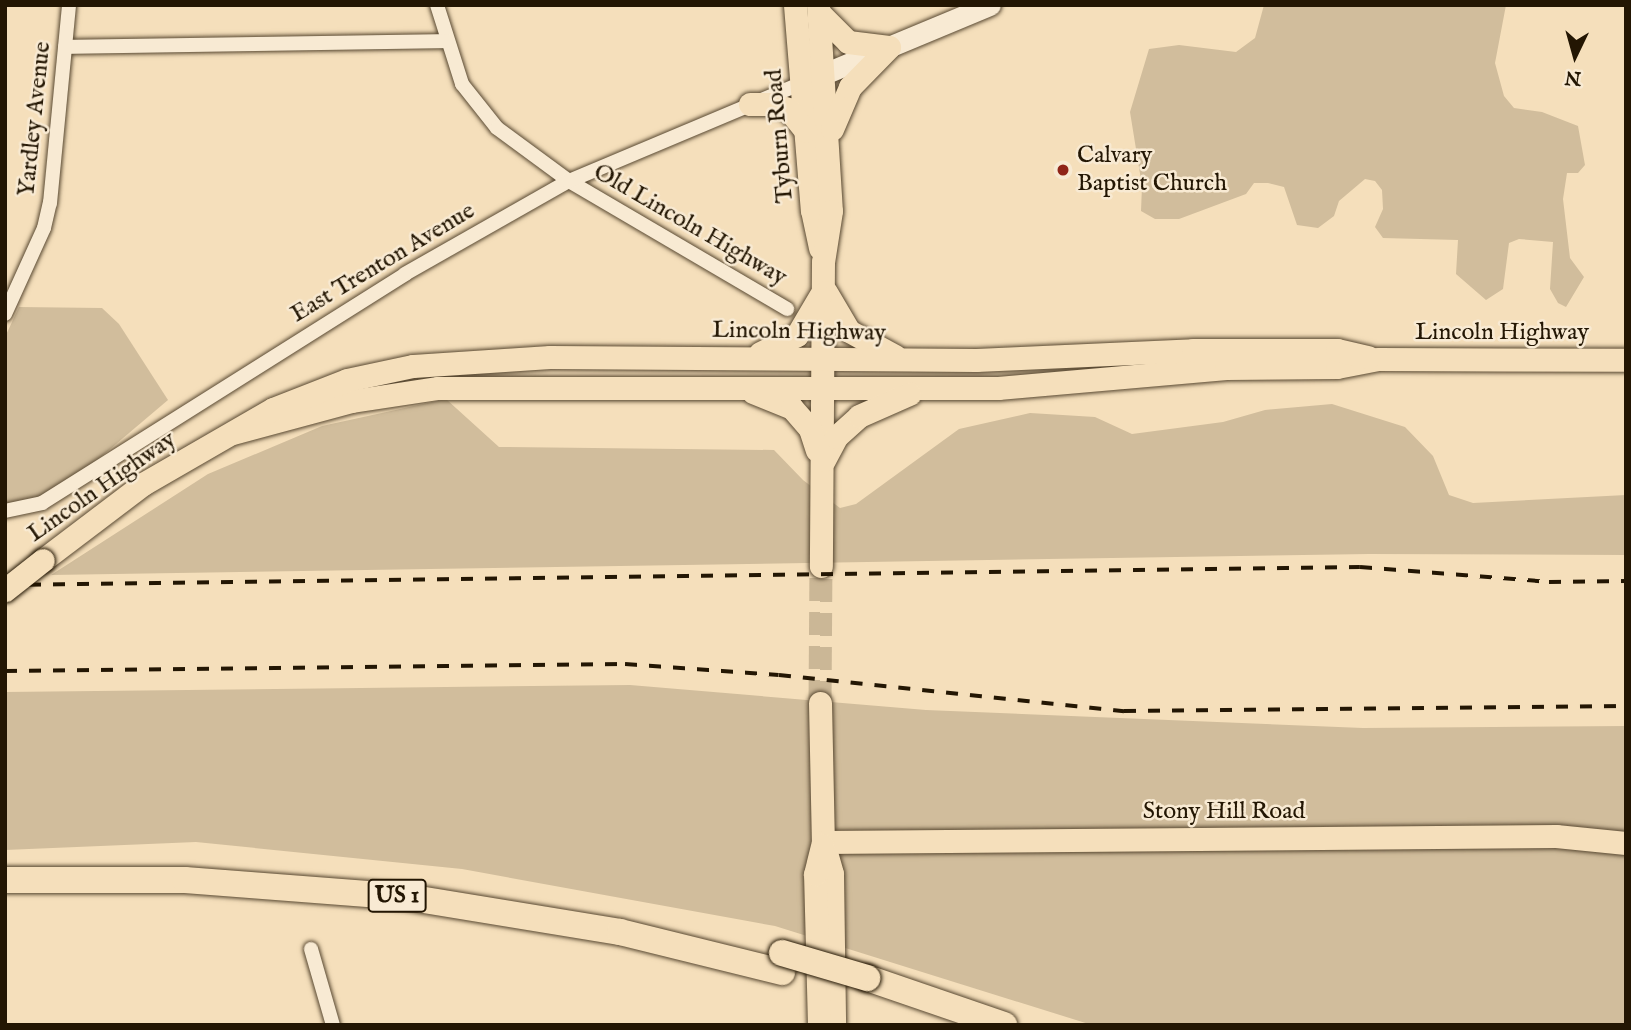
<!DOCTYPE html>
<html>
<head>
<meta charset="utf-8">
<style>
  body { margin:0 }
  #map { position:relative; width:1631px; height:1030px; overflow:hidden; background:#f5dfbb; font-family:"IM FELL English",serif }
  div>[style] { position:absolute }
  .green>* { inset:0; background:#d1bd9c }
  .primary-tunnel>* { height:23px; margin-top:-11.5px; transform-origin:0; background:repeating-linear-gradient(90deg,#cbb796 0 23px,transparent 0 34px) }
  .roads { filter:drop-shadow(0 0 2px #584831) drop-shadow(0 0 2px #584831) }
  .minor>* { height:14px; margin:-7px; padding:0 7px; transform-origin:7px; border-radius:7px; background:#f8ead3 }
  .secondary>* { height:21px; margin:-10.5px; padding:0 10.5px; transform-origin:10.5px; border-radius:10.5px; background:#f8ead3 }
  .primary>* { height:23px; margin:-11.5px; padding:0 11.5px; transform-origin:11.5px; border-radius:11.5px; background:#f5dfbb }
  .motorway>* { height:26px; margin:-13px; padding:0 13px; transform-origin:13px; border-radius:13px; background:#f5dfbb }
  .rail>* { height:3.5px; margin-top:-1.75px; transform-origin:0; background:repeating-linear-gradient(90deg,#231603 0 12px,transparent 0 24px) }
  .bridges { filter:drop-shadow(0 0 2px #231603) drop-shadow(0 0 2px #231603) }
  .primary-bridge>* { height:23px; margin:-11.5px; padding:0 11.5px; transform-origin:11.5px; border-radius:11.5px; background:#f5dfbb }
  .motorway-bridge>* { height:26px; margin:-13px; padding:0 13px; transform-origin:13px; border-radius:13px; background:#f5dfbb }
  .dots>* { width:19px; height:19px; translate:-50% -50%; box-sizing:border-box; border:4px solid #f8ead3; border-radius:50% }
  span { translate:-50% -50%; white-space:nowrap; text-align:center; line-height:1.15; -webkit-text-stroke:5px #f8ead3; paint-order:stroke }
  .shield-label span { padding:2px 5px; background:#f8ead3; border:2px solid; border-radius:5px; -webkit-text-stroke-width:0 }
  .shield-label { font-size:23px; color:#231603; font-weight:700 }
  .street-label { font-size:24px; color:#231603 }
  .poi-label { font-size:24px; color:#231603 }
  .left { translate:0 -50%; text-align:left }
  .frame { position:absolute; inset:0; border:7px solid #231603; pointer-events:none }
  .north { position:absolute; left:1540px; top:21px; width:70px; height:70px; -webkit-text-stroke:5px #f8ead3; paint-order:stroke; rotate:185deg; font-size:19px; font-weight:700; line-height:28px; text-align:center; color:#231603 }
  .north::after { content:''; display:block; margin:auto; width:24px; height:32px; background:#231603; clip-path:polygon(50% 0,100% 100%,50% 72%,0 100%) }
</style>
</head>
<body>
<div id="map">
  <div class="green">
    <div style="clip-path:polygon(1264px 5px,1506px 5px,1495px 63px,1504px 96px,1514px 108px,1542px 112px,1578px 126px,1585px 165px,1578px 173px,1567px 173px,1563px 199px,1570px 258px,1584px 277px,1566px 307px,1558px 303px,1550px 289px,1553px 242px,1519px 239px,1509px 243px,1503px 289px,1486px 300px,1456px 274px,1458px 240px,1383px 238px,1375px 227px,1383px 209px,1382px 190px,1375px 181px,1365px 179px,1339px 201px,1334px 216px,1318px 228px,1297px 225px,1284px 187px,1268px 183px,1254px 183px,1246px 194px,1179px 219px,1155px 219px,1141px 211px,1142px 186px,1130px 112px,1149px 49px,1179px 45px,1236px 52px,1255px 38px)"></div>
    <div style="clip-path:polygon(19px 307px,102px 308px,119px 324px,168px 400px,83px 472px,33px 502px,5px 506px,5px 337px)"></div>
    <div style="clip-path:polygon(446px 399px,499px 447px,774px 450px,803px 480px,840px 508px,856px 504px,959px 429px,1030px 413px,1095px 417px,1132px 434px,1223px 422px,1265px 410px,1332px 404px,1405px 427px,1433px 456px,1449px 495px,1473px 503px,1626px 495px,1626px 555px,1369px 554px,51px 575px,208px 474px,322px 426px)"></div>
    <div style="clip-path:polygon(630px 685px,926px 710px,1363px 728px,1626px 726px,1626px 1025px,1092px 1025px,775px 926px,462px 869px,196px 842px,5px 850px,5px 692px)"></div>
  </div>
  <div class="primary-tunnel">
    <div style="left:820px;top:703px;width:137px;rotate:-89.6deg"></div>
  </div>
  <div class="roads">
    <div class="minor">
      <div style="left:437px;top:5px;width:83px;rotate:72.4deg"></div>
      <div style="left:462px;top:84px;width:56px;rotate:51.5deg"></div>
      <div style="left:497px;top:128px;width:89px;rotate:36.4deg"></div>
      <div style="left:569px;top:181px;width:253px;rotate:30.4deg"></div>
      <div style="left:65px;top:47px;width:381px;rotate:-0.9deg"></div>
      <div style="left:5px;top:314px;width:94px;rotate:-65.6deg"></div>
      <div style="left:44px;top:228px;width:26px;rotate:-77deg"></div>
      <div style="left:50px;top:203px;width:199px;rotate:-84.5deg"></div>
      <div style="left:5px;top:511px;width:38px;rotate:-12deg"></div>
      <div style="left:42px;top:503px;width:429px;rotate:-32.2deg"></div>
      <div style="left:405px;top:274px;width:189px;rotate:-29.6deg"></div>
      <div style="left:569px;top:181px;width:253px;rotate:-22.8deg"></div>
      <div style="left:311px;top:949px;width:79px;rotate:73.9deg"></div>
    </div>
    <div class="secondary">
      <div style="left:807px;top:81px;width:198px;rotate:-22.6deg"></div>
    </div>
    <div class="primary">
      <div style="left:795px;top:5px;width:206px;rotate:85.3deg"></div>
      <div style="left:812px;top:210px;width:39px;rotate:78deg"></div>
      <div style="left:818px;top:5px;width:206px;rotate:86.4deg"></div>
      <div style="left:831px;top:211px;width:52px;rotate:98.9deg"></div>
      <div style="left:823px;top:262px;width:304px;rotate:90.4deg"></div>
      <div style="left:819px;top:13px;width:41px;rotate:45deg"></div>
      <div style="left:848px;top:42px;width:41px;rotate:7deg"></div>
      <div style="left:750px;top:104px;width:22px"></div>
      <div style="left:772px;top:104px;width:17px;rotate:17deg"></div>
      <div style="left:788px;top:109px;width:28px;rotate:51deg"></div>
      <div style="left:832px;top:129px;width:46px;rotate:-66.8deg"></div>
      <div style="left:850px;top:87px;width:56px;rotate:-45.7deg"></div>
      <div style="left:826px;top:292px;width:45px;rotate:59.5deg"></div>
      <div style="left:849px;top:331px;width:52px;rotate:28.5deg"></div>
      <div style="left:760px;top:353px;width:41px;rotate:-25.9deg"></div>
      <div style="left:797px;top:335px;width:45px;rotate:-59.5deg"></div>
      <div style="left:753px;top:392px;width:42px;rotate:22.3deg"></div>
      <div style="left:792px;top:408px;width:28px;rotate:49deg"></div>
      <div style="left:810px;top:429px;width:22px;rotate:72deg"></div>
      <div style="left:233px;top:433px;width:123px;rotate:-15.1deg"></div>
      <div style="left:352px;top:401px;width:87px;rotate:-8.6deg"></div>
      <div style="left:438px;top:388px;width:560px"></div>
      <div style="left:998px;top:388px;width:229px;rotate:-5deg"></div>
      <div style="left:1226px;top:368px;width:111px;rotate:-0.5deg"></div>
      <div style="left:1337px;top:367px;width:42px;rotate:-11deg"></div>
      <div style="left:1378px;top:359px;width:248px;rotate:0.2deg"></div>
      <div style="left:824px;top:460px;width:26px;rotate:-62deg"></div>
      <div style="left:836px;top:437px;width:31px;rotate:-42deg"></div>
      <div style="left:859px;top:416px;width:55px;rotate:-23.7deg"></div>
      <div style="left:43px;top:560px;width:126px;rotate:-37.2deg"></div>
      <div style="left:143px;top:484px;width:150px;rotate:-30deg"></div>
      <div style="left:273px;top:409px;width:79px;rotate:-21.4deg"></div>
      <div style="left:347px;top:380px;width:67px;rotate:-12deg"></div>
      <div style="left:413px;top:366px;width:137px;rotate:-3.8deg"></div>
      <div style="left:550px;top:357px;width:426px;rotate:0.4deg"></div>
      <div style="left:976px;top:360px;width:217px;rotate:-2.6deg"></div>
      <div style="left:1193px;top:350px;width:144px"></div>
      <div style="left:1337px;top:350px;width:32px;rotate:13deg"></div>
      <div style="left:820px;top:703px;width:139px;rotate:88.8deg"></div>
      <div style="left:823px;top:842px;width:33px;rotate:74deg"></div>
      <div style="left:832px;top:874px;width:151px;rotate:89.2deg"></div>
      <div style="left:823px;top:842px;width:733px;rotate:-0.47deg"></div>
      <div style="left:1556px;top:836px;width:70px;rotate:5.7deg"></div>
      <div style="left:819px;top:1025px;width:151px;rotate:-91.5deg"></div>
      <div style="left:815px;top:874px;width:30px;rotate:-76deg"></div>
    </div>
    <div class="motorway">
      <div style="left:5px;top:880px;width:180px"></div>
      <div style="left:185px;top:880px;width:222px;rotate:4.4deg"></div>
      <div style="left:406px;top:897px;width:217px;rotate:9.3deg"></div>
      <div style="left:620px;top:932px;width:167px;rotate:13.9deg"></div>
      <div style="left:867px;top:978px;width:145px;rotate:18.9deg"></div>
    </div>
  </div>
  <div class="rail">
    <div style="left:5px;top:585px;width:1355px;rotate:-0.76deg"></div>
    <div style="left:1360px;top:567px;width:190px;rotate:4.5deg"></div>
    <div style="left:1549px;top:582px;width:77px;rotate:-0.7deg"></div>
    <div style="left:5px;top:671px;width:620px;rotate:-0.65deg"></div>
    <div style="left:625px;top:664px;width:154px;rotate:4.1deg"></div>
    <div style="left:779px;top:675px;width:347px;rotate:6deg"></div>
    <div style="left:1124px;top:711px;width:502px;rotate:-0.57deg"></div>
  </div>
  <div class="bridges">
    <div class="primary-bridge">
      <div style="left:5px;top:590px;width:48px;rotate:-38.3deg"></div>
    </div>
    <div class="motorway-bridge">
      <div style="left:782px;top:953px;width:89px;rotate:16.4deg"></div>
    </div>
  </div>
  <div class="dots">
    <div style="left:1063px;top:170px;background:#8f2418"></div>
  </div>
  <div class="shield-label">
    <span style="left:397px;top:896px">US 1</span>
  </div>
  <div class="street-label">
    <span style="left:35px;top:119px;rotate:-84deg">Yardley Avenue</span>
    <span style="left:780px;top:136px;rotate:-95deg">Tyburn Road</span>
    <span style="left:690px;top:225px;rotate:30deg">Old Lincoln Highway</span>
    <span style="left:383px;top:263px;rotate:-31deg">East Trenton Avenue</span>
    <span style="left:799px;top:332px;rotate:1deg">Lincoln Highway</span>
    <span style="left:1502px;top:333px">Lincoln Highway</span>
    <span style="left:102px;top:487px;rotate:-35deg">Lincoln Highway</span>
    <span style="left:1224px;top:812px">Stony Hill Road</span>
  </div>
  <div class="poi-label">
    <span class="left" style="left:1077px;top:170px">Calvary<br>Baptist Church</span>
  </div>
  <div class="frame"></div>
  <div class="north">N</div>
</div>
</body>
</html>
